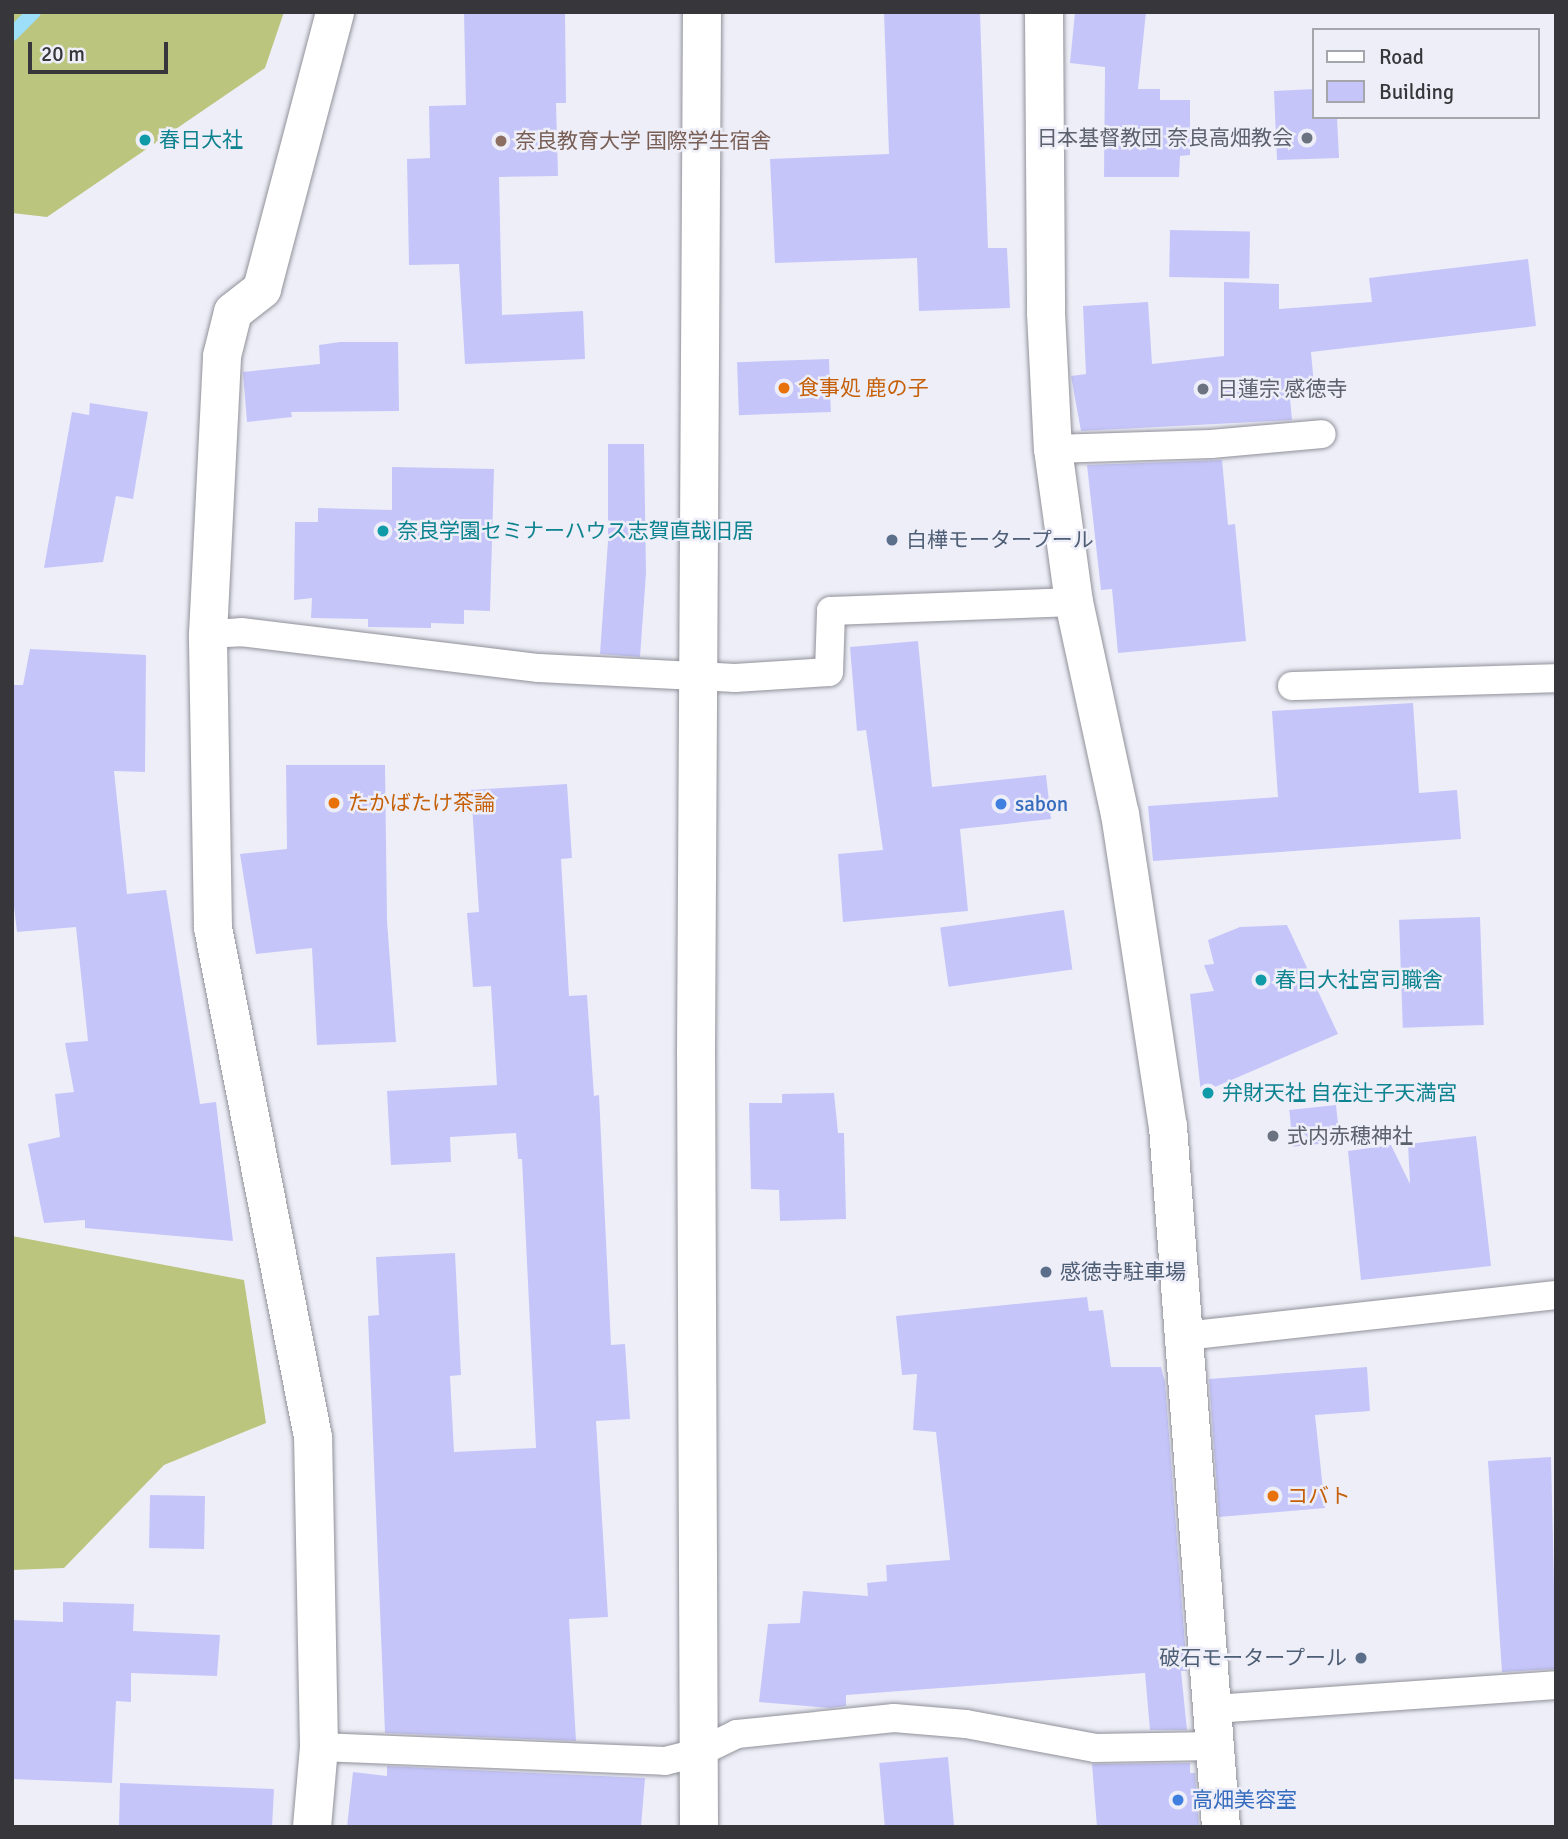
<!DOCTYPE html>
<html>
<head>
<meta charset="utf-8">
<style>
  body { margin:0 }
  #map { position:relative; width:1568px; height:1839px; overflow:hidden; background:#eeeef8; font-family:Signika,"Noto Sans JP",sans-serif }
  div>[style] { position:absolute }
  .forest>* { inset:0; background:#bcc57e }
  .stream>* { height:14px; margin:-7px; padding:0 7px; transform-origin:7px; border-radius:7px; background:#9ddef8 }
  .building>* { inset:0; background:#c5c5fa; transform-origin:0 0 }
  .roads { filter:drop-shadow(0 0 2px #91919a) drop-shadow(0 0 2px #91919a) }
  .service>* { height:28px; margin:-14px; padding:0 14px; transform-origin:14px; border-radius:14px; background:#fff }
  .minor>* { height:38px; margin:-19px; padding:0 19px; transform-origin:19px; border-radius:19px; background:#fff }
  .tertiary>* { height:38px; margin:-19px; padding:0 19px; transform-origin:19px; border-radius:19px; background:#fff }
  .dots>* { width:19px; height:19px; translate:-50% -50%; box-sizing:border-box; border:4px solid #eeeef8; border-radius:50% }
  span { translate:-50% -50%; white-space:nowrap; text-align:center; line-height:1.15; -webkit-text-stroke:5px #eeeef8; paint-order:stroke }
  .worship-label { font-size:21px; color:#5b616d }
  .right { translate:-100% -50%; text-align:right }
  .left { translate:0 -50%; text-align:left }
  .culture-label { font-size:21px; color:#0d838f }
  .education-label { font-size:21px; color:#785e54 }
  .food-label { font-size:21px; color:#c56008 }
  .service-label { font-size:21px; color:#4e5e75 }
  .shop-label { font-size:21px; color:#366cbe }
  .frame { position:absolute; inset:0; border:14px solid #37373b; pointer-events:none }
  .legend { position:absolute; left:1312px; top:28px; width:228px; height:91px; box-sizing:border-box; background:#eeeef8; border:2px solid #a5a5ac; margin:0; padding:9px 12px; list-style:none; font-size:21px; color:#37373b }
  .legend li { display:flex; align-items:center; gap:14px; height:35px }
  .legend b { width:35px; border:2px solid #a5a5ac }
  .scale { position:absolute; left:28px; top:42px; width:140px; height:32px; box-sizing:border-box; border:4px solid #37373b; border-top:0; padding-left:9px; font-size:21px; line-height:24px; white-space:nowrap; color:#37373b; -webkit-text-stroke:5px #eeeef8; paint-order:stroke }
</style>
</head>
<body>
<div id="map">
  <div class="forest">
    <div style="clip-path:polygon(12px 12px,284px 12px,265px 68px,47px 217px,12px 213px)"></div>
    <div style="clip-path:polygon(12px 1236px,244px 1280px,266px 1423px,164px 1465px,64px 1568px,12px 1570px)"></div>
  </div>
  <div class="stream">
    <div style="left:12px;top:34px;width:31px;rotate:-45deg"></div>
  </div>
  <div class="building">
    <div style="clip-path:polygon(464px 12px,565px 12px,566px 103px,556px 103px,558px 176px,499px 177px,502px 315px,583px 311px,585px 359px,465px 364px,459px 264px,409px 265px,407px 159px,430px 158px,429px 106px,466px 105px)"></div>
    <div style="clip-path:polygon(884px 12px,980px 12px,988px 248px,1007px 248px,1010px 308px,919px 311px,917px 258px,775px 263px,770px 159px,889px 154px)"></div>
    <div style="clip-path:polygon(1075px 12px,1146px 12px,1138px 89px,1160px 89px,1160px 100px,1190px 100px,1190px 155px,1180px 156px,1179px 177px,1104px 177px,1105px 67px,1070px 63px)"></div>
    <div style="clip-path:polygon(1314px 89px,1314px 117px,1337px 117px,1339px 158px,1277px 160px,1274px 91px)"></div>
    <div style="left:1170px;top:230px;width:80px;height:47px;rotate:1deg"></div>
    <div style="clip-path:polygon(1528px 259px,1536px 326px,1311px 352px,1314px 385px,1289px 387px,1292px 420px,1081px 431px,1071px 376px,1086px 374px,1083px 306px,1148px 302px,1152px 364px,1224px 356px,1224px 282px,1279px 284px,1279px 309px,1372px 302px,1369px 278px)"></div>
    <div style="clip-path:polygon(340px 342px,398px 342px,399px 411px,291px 412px,292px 417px,247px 422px,243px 372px,320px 364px,319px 345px)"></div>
    <div style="left:829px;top:359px;width:53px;height:92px;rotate:88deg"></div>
    <div style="clip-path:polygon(90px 403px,148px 412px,133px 499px,116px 496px,103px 562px,44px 568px,72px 412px,89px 415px)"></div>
    <div style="clip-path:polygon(608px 444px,644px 444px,646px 573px,640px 657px,600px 654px,608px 541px)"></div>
    <div style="clip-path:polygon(1222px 460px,1228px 525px,1235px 524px,1246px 641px,1118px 653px,1112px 589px,1101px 590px,1087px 465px)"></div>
    <div style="clip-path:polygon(392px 467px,494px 469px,490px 611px,464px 610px,464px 624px,431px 623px,431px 628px,368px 627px,368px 619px,311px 618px,312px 598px,294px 600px,295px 522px,318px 522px,318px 508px,392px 510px)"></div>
    <div style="clip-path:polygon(918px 641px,932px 787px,1046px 775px,1051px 819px,960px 829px,968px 911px,843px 922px,838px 854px,883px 850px,866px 730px,857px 731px,850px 647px)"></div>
    <div style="clip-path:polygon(30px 649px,146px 655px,145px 772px,114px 771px,127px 894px,166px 890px,200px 1104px,216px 1102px,233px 1241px,85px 1228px,85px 1220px,44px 1223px,28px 1144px,60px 1137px,55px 1094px,74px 1092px,65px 1043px,88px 1041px,76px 927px,17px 932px,12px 889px,12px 685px,23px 685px)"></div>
    <div style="clip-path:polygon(1413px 703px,1419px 793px,1457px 790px,1461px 839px,1153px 861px,1148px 806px,1278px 797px,1272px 711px)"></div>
    <div style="clip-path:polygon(286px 765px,385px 765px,387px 921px,396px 1042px,317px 1045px,312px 948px,256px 954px,240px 854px,287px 849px)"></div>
    <div style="clip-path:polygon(567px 784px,572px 858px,561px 859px,569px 996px,587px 995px,594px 1096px,599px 1095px,611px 1345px,625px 1344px,630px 1419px,596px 1421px,608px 1617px,569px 1619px,576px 1741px,385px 1733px,368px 1316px,379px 1315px,376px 1257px,455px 1253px,461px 1375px,450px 1376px,454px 1452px,536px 1448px,522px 1159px,518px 1159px,516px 1133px,450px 1137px,451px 1162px,391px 1165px,387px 1091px,497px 1085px,491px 986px,473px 987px,467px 913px,479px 912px,471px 790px)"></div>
    <div style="left:1064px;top:910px;width:60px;height:125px;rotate:82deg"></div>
    <div style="left:1480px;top:917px;width:108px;height:81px;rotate:88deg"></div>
    <div style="clip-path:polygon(1287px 925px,1338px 1034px,1201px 1093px,1190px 994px,1214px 991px,1204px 965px,1214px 964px,1208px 940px,1240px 927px)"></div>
    <div style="clip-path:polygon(834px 1093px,838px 1133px,844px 1133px,846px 1219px,780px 1221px,779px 1190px,751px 1189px,749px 1103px,782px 1103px,782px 1094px)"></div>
    <div style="left:1336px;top:1105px;width:37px;height:47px;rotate:84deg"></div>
    <div style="clip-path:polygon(1476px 1136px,1491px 1266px,1361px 1280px,1348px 1151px,1391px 1145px,1410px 1184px,1408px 1144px)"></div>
    <div style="clip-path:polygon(1087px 1297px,1089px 1311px,1103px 1310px,1111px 1367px,1161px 1367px,1165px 1382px,1187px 1671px,1181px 1671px,1187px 1730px,1150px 1730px,1145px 1673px,846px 1695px,846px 1706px,830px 1708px,759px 1702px,768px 1624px,800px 1623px,803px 1591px,868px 1596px,867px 1583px,887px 1581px,886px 1565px,950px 1560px,936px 1432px,913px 1430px,917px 1374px,902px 1375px,896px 1316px)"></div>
    <div style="clip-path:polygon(1367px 1367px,1370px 1411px,1315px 1415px,1325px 1508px,1219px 1517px,1209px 1379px)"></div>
    <div style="clip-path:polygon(1551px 1457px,1556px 1669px,1502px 1672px,1488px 1461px)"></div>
    <div style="left:150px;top:1495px;width:55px;height:53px;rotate:1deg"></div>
    <div style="clip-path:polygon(63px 1602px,134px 1604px,133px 1631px,220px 1635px,217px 1676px,131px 1673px,131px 1702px,116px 1701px,112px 1783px,12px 1779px,12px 1620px,63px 1622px)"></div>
    <div style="left:948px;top:1757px;width:70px;height:69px;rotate:85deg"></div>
    <div style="clip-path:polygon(1190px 1763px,1190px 1773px,1195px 1773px,1199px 1827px,1097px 1827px,1092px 1764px)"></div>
    <div style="clip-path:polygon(387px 1766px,645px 1778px,641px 1827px,347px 1827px,353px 1772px,387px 1776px)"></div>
    <div style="clip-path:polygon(120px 1783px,274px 1789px,272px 1827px,119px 1827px)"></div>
  </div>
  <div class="roads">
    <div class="service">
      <div style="left:1053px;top:449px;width:158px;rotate:-1.8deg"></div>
      <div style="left:1211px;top:444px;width:111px;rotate:-5.1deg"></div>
      <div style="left:208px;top:634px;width:33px;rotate:-3deg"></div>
      <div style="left:241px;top:632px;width:300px;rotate:6.9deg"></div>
      <div style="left:539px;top:668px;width:196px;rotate:2.9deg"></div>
      <div style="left:735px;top:678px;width:94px;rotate:-3.7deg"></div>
      <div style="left:829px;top:672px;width:61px;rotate:-88.1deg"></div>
      <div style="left:831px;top:611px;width:243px;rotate:-2.1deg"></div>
      <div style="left:1292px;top:686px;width:264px;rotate:-1.7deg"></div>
      <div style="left:1185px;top:1336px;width:373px;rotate:-6.3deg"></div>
      <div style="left:1214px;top:1709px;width:343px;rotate:-4deg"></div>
      <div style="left:319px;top:1747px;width:346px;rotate:2.3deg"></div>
      <div style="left:665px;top:1761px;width:34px;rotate:-14deg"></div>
      <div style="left:698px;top:1753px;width:43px;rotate:-26deg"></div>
      <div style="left:737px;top:1734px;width:158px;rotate:-5.8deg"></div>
      <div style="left:894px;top:1718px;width:72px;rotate:4.8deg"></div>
      <div style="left:966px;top:1724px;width:131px;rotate:10.5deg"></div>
      <div style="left:1095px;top:1748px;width:119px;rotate:-1deg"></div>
    </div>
    <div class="minor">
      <div style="left:1044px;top:12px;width:301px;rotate:89.6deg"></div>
      <div style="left:1046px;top:313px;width:136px;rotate:87.1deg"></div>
      <div style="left:1053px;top:449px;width:154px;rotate:82.2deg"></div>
      <div style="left:1074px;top:602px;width:217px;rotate:77.8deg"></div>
      <div style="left:1120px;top:814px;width:317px;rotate:81.3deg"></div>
      <div style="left:1168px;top:1127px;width:702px;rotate:85.67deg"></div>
      <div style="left:312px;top:1827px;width:80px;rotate:-85deg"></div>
      <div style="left:319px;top:1747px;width:310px;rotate:-91.1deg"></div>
      <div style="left:313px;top:1437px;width:519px;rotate:-101.11deg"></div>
      <div style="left:213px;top:928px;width:294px;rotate:-91deg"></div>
      <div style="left:208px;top:634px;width:278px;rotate:-87.1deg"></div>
      <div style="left:222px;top:356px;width:45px;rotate:-76deg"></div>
      <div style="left:233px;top:312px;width:37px;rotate:-38deg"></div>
      <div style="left:262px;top:289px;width:286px;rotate:-75.2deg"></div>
    </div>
    <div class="tertiary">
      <div style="left:699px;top:1827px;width:774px;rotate:-90.22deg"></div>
      <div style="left:696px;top:1053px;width:1041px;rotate:-89.67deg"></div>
    </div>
  </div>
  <div class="dots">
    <div style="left:1307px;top:138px;background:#6b7280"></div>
    <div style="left:145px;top:140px;background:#0f9aa8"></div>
    <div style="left:501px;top:141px;background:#8d6e63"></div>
    <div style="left:784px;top:388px;background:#e8710a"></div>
    <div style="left:1203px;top:389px;background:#6b7280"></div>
    <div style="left:383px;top:531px;background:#0f9aa8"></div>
    <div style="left:892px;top:540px;background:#5c6f8a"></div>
    <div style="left:334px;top:803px;background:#e8710a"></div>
    <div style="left:1001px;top:804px;background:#3f7fe0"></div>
    <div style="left:1261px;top:980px;background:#0f9aa8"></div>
    <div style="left:1208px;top:1093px;background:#0f9aa8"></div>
    <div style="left:1273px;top:1136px;background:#6b7280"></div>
    <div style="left:1046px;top:1272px;background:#5c6f8a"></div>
    <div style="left:1273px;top:1496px;background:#e8710a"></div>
    <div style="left:1361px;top:1658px;background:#5c6f8a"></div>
    <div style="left:1178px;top:1800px;background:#3f7fe0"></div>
  </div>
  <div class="worship-label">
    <span class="right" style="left:1293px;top:138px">日本基督教団 奈良高畑教会</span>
    <span class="left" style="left:1217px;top:389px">日蓮宗 感徳寺</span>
    <span class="left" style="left:1287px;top:1136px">式内赤穂神社</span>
  </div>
  <div class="culture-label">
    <span class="left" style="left:159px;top:140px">春日大社</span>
    <span class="left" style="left:397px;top:531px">奈良学園セミナーハウス志賀直哉旧居</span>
    <span class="left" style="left:1275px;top:980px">春日大社宮司職舎</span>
    <span class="left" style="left:1222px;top:1093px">弁財天社 自在辻子天満宮</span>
  </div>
  <div class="education-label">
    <span class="left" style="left:515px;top:141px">奈良教育大学 国際学生宿舎</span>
  </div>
  <div class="food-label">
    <span class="left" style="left:798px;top:388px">食事処 鹿の子</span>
    <span class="left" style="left:348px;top:803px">たかばたけ茶論</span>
    <span class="left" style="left:1287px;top:1496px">コバト</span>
  </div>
  <div class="service-label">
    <span class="left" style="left:906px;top:540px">白樺モータープール</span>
    <span class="left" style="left:1060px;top:1272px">感徳寺駐車場</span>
    <span class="right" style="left:1347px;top:1658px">破石モータープール</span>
  </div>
  <div class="shop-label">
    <span class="left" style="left:1015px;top:804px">sabon</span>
    <span class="left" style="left:1192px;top:1800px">高畑美容室</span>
  </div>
  <div class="frame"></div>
  <ul class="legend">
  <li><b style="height:9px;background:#fff"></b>Road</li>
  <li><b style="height:19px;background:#c5c5fa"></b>Building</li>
  </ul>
  <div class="scale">20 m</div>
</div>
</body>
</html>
